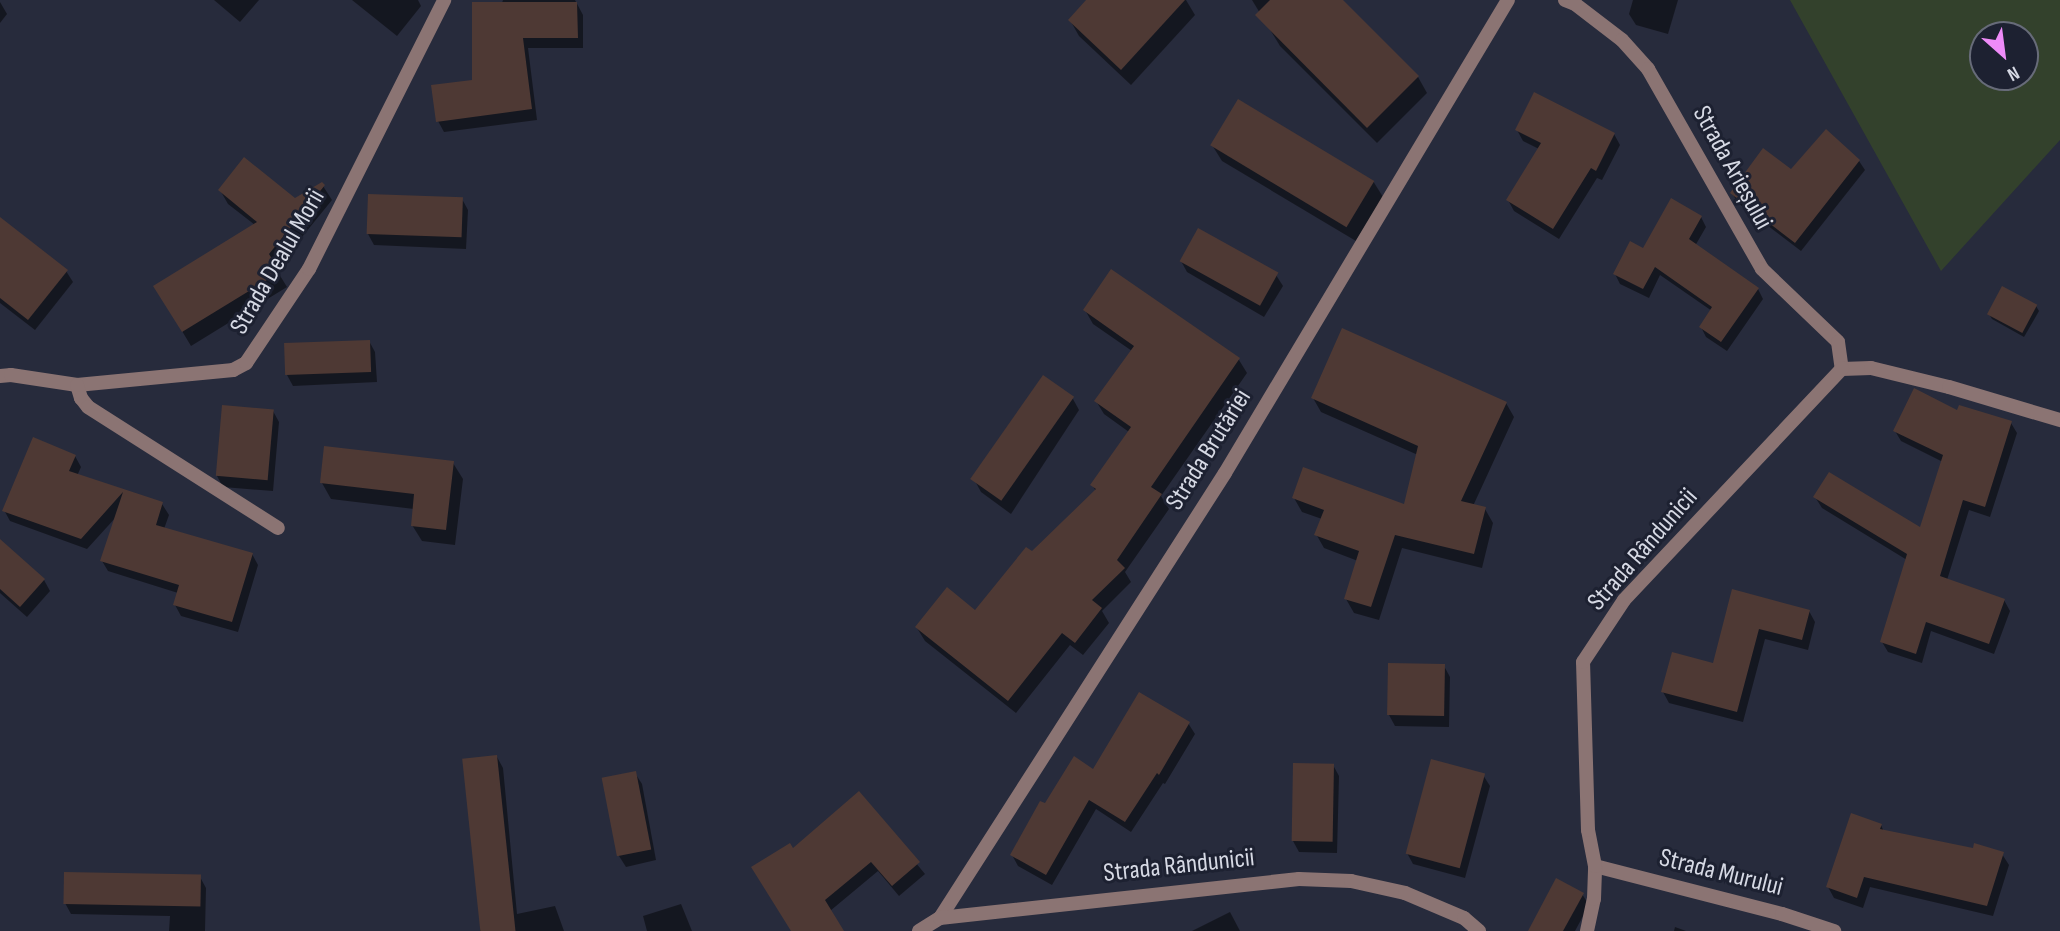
<!DOCTYPE html>
<html>
<head>
<meta charset="utf-8">
<style>
  body { margin:0 }
  #map { position:relative; width:2060px; height:931px; overflow:hidden; background:#272b3c; font-family:"Sofia Sans Condensed",sans-serif }
  div>[style] { position:absolute }
  .green>* { inset:0; background:#33412c }
  .shadow>* { inset:0; background:#0007 }
  .building>* { inset:0; background:#4e3934; transform-origin:0 0 }
  .street>* { height:14px; margin:-7px; padding:0 7px; transform-origin:7px; border-radius:7px; background:#8b7473 }
  span { translate:-50% -50%; white-space:nowrap; text-align:center; line-height:1.15; -webkit-text-stroke:6px #1d2131; paint-order:stroke }
  .street-label { font-size:26px; color:#d6d9e4 }
  .north { position:absolute; left:1969px; top:21px; width:70px; height:70px; box-sizing:border-box; background:#1d2131; border:2px solid #676b79; border-radius:50%; rotate:152deg; font-size:19px; font-weight:700; line-height:28px; text-align:center; color:#d6d9e4 }
  .north::after { content:''; display:block; margin:auto; width:24px; height:32px; background:#ee8bf8; clip-path:polygon(50% 0,100% 100%,50% 72%,0 100%) }
</style>
</head>
<body>
<div id="map">
  <div class="green">
    <div style="clip-path:polygon(evenodd,1790px 0,2060px 0,2060px 140px,1941px 271px,1790px 0,1983px 35px,2025px 35px,2025px 77px,1983px 77px,1983px 35px)"></div>
  </div>
  <div class="shadow">
    <div style="clip-path:polygon(214px 0,259px 0,240px 22px)"></div>
    <div style="clip-path:polygon(352px 0,418px 0,421px 6px,397px 36px)"></div>
    <div style="clip-path:polygon(503px 0,575px 0,583px 15px,583px 48px,528px 48px,537px 120px,444px 132px,438px 121px,474px 81px)"></div>
    <div style="clip-path:polygon(1088px 0,1186px 0,1195px 15px,1131px 85px,1079px 36px,1070px 20px)"></div>
    <div style="clip-path:polygon(1252px 0,1341px 0,1418px 77px,1427px 93px,1377px 143px,1280px 46px)"></div>
    <div style="clip-path:polygon(1633px 0,1678px 0,1668px 34px,1636px 25px,1629px 14px)"></div>
    <div style="clip-path:polygon(0 2px,7px 14px,0 23px)"></div>
    <div style="clip-path:polygon(1517px 130px,1614px 134px,1620px 145px,1602px 180px,1597px 178px,1559px 239px,1514px 211px,1508px 200px,1539px 149px,1523px 141px)"></div>
    <div style="clip-path:polygon(1212px 145px,1373px 181px,1383px 197px,1356px 241px,1222px 161px)"></div>
    <div style="clip-path:polygon(1859px 161px,1865px 170px,1801px 251px,1738px 203px,1732px 193px,1791px 171px)"></div>
    <div style="clip-path:polygon(323px 186px,332px 200px,276px 269px,287px 287px,191px 346px,164px 301px,255px 225px,228px 204px,220px 190px,295px 200px)"></div>
    <div style="clip-path:polygon(462px 199px,468px 210px,466px 249px,374px 245px,368px 234px)"></div>
    <div style="clip-path:polygon(1701px 217px,1706px 227px,1695px 246px,1758px 289px,1763px 299px,1727px 351px,1706px 337px,1701px 327px,1712px 311px,1660px 275px,1649px 298px,1620px 284px,1615px 274px)"></div>
    <div style="clip-path:polygon(0 242px,66px 271px,73px 282px,35px 330px,0 303px)"></div>
    <div style="clip-path:polygon(1181px 261px,1276px 275px,1283px 286px,1264px 317px,1187px 272px)"></div>
    <div style="clip-path:polygon(1112px 271px,1239px 360px,1247px 373px,1161px 496px,1169px 509px,1125px 572px,1131px 582px,1102px 611px,1109px 623px,1083px 655px,1070px 645px,1016px 713px,925px 641px,917px 628px,975px 612px,1096px 491px,1092px 485px,1129px 432px,1104px 414px,1096px 401px,1132px 351px,1093px 324px,1085px 310px)"></div>
    <div style="clip-path:polygon(2036px 306px,2039px 311px,2024px 337px,1992px 319px,1989px 314px)"></div>
    <div style="clip-path:polygon(369px 341px,375px 352px,377px 382px,293px 386px,287px 375px)"></div>
    <div style="clip-path:polygon(1043px 378px,1073px 399px,1079px 410px,1011px 514px,981px 492px,975px 481px)"></div>
    <div style="clip-path:polygon(1313px 398px,1506px 403px,1514px 417px,1473px 506px,1485px 509px,1493px 523px,1482px 568px,1402px 548px,1379px 620px,1354px 613px,1346px 599px,1358px 561px,1324px 548px,1316px 534px,1322px 519px,1302px 512px,1294px 498px,1405px 506px,1418px 455px,1321px 412px)"></div>
    <div style="clip-path:polygon(273px 411px,279px 422px,273px 491px,223px 487px,217px 476px)"></div>
    <div style="clip-path:polygon(1958px 412px,2011px 423px,2017px 433px,1990px 517px,1969px 510px,1947px 580px,2004px 600px,2010px 611px,1994px 654px,1931px 631px,1922px 663px,1888px 652px,1882px 642px,1907px 560px,1822px 508px,1815px 497px,1921px 530px,1943px 462px,1901px 441px,1895px 431px)"></div>
    <div style="clip-path:polygon(75px 456px,81px 467px,77px 476px,162px 504px,169px 515px,164px 529px,252px 554px,258px 565px,238px 632px,181px 616px,175px 605px,178px 593px,108px 571px,102px 561px,117px 516px,87px 549px,10px 521px,4px 510px)"></div>
    <div style="clip-path:polygon(453px 463px,463px 479px,455px 545px,422px 541px,412px 525px,414px 509px,331px 499px,322px 483px)"></div>
    <div style="clip-path:polygon(0 541px,44px 580px,50px 591px,27px 617px,0 593px)"></div>
    <div style="clip-path:polygon(1734px 591px,1809px 611px,1815px 622px,1808px 650px,1765px 639px,1743px 722px,1669px 703px,1663px 692px,1714px 665px)"></div>
    <div style="clip-path:polygon(1444px 666px,1450px 677px,1449px 727px,1395px 726px,1389px 715px)"></div>
    <div style="clip-path:polygon(1188px 723px,1195px 734px,1165px 784px,1163px 783px,1131px 832px,1096px 809px,1052px 885px,1018px 866px,1012px 855px,1045px 806px,1094px 771px)"></div>
    <div style="clip-path:polygon(497px 757px,503px 768px,517px 914px,555px 906px,564px 931px,480px 931px)"></div>
    <div style="clip-path:polygon(1333px 765px,1339px 776px,1337px 853px,1299px 852px,1293px 841px)"></div>
    <div style="clip-path:polygon(635px 773px,642px 784px,656px 860px,626px 867px,619px 856px)"></div>
    <div style="clip-path:polygon(1483px 775px,1490px 786px,1465px 878px,1413px 864px,1407px 853px)"></div>
    <div style="clip-path:polygon(859px 794px,925px 874px,899px 896px,878px 871px,830px 911px,842px 931px,792px 931px,792px 851px)"></div>
    <div style="clip-path:polygon(1881px 825px,1884px 832px,2002px 854px,2009px 865px,1993px 916px,1870px 887px,1863px 908px,1834px 898px,1828px 887px)"></div>
    <div style="clip-path:polygon(200px 877px,206px 888px,205px 931px,169px 931px,170px 916px,71px 914px,65px 903px)"></div>
    <div style="clip-path:polygon(1582px 894px,1589px 905px,1575px 931px,1530px 931px)"></div>
    <div style="clip-path:polygon(681px 904px,692px 931px,647px 931px,643px 916px)"></div>
    <div style="clip-path:polygon(1230px 912px,1240px 931px,1192px 931px)"></div>
    <div style="clip-path:polygon(1675px 927px,1686px 931px,1674px 931px)"></div>
  </div>
  <div class="building">
    <div style="clip-path:polygon(1086px 0,1185px 0,1121px 70px,1068px 20px)"></div>
    <div style="clip-path:polygon(1270px 0,1343px 0,1419px 76px,1367px 128px,1255px 15px)"></div>
    <div style="clip-path:polygon(472px 2px,577px 2px,578px 38px,523px 38px,532px 109px,436px 122px,431px 85px,472px 80px)"></div>
    <div style="clip-path:polygon(1534px 92px,1615px 133px,1596px 171px,1591px 168px,1553px 229px,1506px 200px,1541px 143px,1515px 130px)"></div>
    <div style="left:1238px;top:99px;width:159px;height:54px;rotate:31deg"></div>
    <div style="clip-path:polygon(1826px 129px,1860px 160px,1795px 243px,1730px 193px,1763px 148px,1791px 169px)"></div>
    <div style="clip-path:polygon(244px 157px,295px 198px,322px 182px,325px 185px,269px 254px,280px 272px,182px 332px,153px 286px,257px 222px,218px 190px)"></div>
    <div style="left:368px;top:194px;width:95px;height:40px;rotate:2deg"></div>
    <div style="clip-path:polygon(1671px 198px,1702px 216px,1689px 239px,1759px 288px,1721px 342px,1699px 327px,1712px 307px,1655px 267px,1643px 289px,1613px 274px,1630px 241px,1643px 248px)"></div>
    <div style="clip-path:polygon(0 217px,68px 270px,28px 320px,0 298px)"></div>
    <div style="left:1198px;top:228px;width:92px;height:38px;rotate:29deg"></div>
    <div style="clip-path:polygon(1111px 269px,1240px 358px,1151px 487px,1162px 494px,1117px 560px,1125px 568px,1092px 600px,1102px 608px,1075px 643px,1062px 633px,1008px 701px,915px 627px,947px 587px,975px 610px,1026px 547px,1032px 551px,1096px 489px,1090px 485px,1131px 427px,1094px 401px,1134px 346px,1083px 310px)"></div>
    <div style="left:2002px;top:286px;width:40px;height:32px;rotate:28deg"></div>
    <div style="clip-path:polygon(1342px 328px,1507px 402px,1461px 501px,1486px 507px,1474px 554px,1395px 535px,1371px 607px,1344px 599px,1359px 551px,1314px 535px,1324px 510px,1292px 498px,1303px 467px,1404px 504px,1418px 446px,1311px 398px)"></div>
    <div style="left:370px;top:340px;width:32px;height:86px;rotate:88deg"></div>
    <div style="left:1043px;top:375px;width:38px;height:127px;rotate:35deg"></div>
    <div style="clip-path:polygon(1914px 388px,1957px 410px,1959px 405px,2012px 421px,1985px 507px,1963px 500px,1940px 576px,2005px 599px,1989px 644px,1926px 622px,1916px 654px,1880px 642px,1907px 554px,1813px 497px,1829px 472px,1920px 527px,1943px 455px,1893px 431px)"></div>
    <div style="left:222px;top:405px;width:52px;height:71px;rotate:5deg"></div>
    <div style="clip-path:polygon(33px 437px,76px 455px,69px 471px,163px 502px,156px 525px,253px 553px,232px 622px,173px 605px,179px 585px,100px 561px,123px 492px,81px 539px,2px 511px)"></div>
    <div style="clip-path:polygon(324px 446px,454px 461px,446px 530px,411px 526px,414px 494px,320px 483px)"></div>
    <div style="clip-path:polygon(0 539px,45px 579px,20px 607px,0 589px)"></div>
    <div style="clip-path:polygon(1732px 589px,1810px 610px,1802px 640px,1759px 629px,1737px 712px,1661px 692px,1672px 652px,1713px 663px)"></div>
    <div style="left:1388px;top:663px;width:57px;height:52px;rotate:1deg"></div>
    <div style="clip-path:polygon(1139px 692px,1190px 722px,1159px 775px,1157px 773px,1125px 822px,1089px 800px,1046px 875px,1010px 855px,1040px 801px,1045px 803px,1074px 756px,1093px 769px)"></div>
    <div style="left:497px;top:755px;width:177px;height:35px;rotate:84deg"></div>
    <div style="left:1431px;top:759px;width:56px;height:98px;rotate:15deg"></div>
    <div style="left:1293px;top:763px;width:41px;height:78px;rotate:1deg"></div>
    <div style="left:636px;top:771px;width:80px;height:35px;rotate:79deg"></div>
    <div style="clip-path:polygon(859px 791px,920px 862px,892px 886px,871px 862px,825px 900px,844px 931px,791px 931px,751px 867px,790px 843px,793px 848px)"></div>
    <div style="clip-path:polygon(1851px 813px,1882px 824px,1880px 829px,1973px 848px,1974px 843px,2004px 852px,1987px 906px,1864px 877px,1857px 898px,1826px 887px)"></div>
    <div style="left:64px;top:872px;width:137px;height:32px;rotate:1deg"></div>
    <div style="clip-path:polygon(1556px 878px,1584px 893px,1563px 931px,1528px 931px)"></div>
  </div>
  <div class="street">
    <div style="left:1565px;top:0;width:11px;rotate:22deg"></div>
    <div style="left:1575px;top:4px;width:59px;rotate:37.5deg"></div>
    <div style="left:1622px;top:40px;width:39px;rotate:48deg"></div>
    <div style="left:1648px;top:69px;width:230px;rotate:60.3deg"></div>
    <div style="left:1762px;top:269px;width:105px;rotate:43.8deg"></div>
    <div style="left:1838px;top:342px;width:27px;rotate:82deg"></div>
    <div style="left:1842px;top:369px;width:29px;rotate:-2deg"></div>
    <div style="left:1871px;top:368px;width:80px;rotate:13.7deg"></div>
    <div style="left:1949px;top:387px;width:116px;rotate:16.6deg"></div>
    <div style="left:0;top:376px;width:11px;rotate:-5deg"></div>
    <div style="left:11px;top:375px;width:67px;rotate:8.6deg"></div>
    <div style="left:77px;top:385px;width:157px;rotate:-5.5deg"></div>
    <div style="left:233px;top:370px;width:15px;rotate:-28deg"></div>
    <div style="left:246px;top:363px;width:113px;rotate:-56.2deg"></div>
    <div style="left:309px;top:269px;width:301px;rotate:-63.3deg"></div>
    <div style="left:77px;top:385px;width:14px;rotate:73deg"></div>
    <div style="left:81px;top:398px;width:11px;rotate:52deg"></div>
    <div style="left:88px;top:407px;width:225px;rotate:32.5deg"></div>
    <div style="left:1595px;top:866px;width:193px;rotate:14.4deg"></div>
    <div style="left:1782px;top:914px;width:55px;rotate:18.1deg"></div>
    <div style="left:940px;top:918px;width:528px;rotate:-57.36deg"></div>
    <div style="left:1225px;top:473px;width:551px;rotate:-59.11deg"></div>
    <div style="left:919px;top:931px;width:25px;rotate:-32deg"></div>
    <div style="left:940px;top:918px;width:361px;rotate:-6.2deg"></div>
    <div style="left:1299px;top:879px;width:52px;rotate:2.2deg"></div>
    <div style="left:1351px;top:881px;width:55px;rotate:12.5deg"></div>
    <div style="left:1405px;top:893px;width:64px;rotate:23deg"></div>
    <div style="left:1464px;top:918px;width:20px;rotate:41deg"></div>
    <div style="left:1587px;top:931px;width:33px;rotate:-78deg"></div>
    <div style="left:1594px;top:899px;width:33px;rotate:-88deg"></div>
    <div style="left:1595px;top:866px;width:37px;rotate:-101deg"></div>
    <div style="left:1588px;top:830px;width:168px;rotate:-91.7deg"></div>
    <div style="left:1583px;top:662px;width:74px;rotate:-56.5deg"></div>
    <div style="left:1624px;top:600px;width:318px;rotate:-46.7deg"></div>
  </div>
  <div class="street-label">
    <span style="left:1732px;top:168px;rotate:61deg">Strada Arieșului</span>
    <span style="left:278px;top:262px;rotate:-60deg">Strada Dealul Morii</span>
    <span style="left:1209px;top:450px;rotate:-58deg">Strada Brutăriei</span>
    <span style="left:1643px;top:550px;rotate:-49deg">Strada Rândunicii</span>
    <span style="left:1179px;top:866px;rotate:-6deg">Strada Rândunicii</span>
    <span style="left:1721px;top:873px;rotate:14deg">Strada Murului</span>
  </div>
  <div class="north">N</div>
</div>
</body>
</html>
